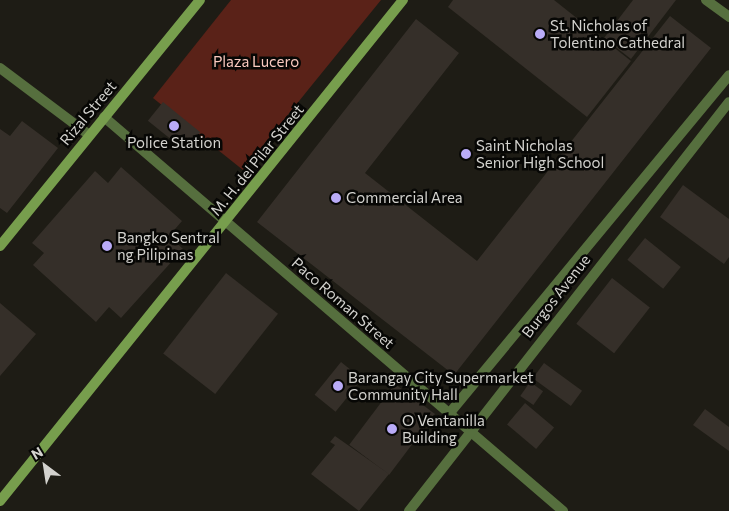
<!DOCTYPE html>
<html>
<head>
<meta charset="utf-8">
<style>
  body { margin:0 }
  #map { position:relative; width:729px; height:511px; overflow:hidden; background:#1e1c15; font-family:Commissioner,sans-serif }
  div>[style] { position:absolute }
  .green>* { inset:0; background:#5a2218 }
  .building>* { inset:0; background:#352f29; transform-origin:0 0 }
  .service>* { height:10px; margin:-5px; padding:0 5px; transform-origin:5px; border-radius:5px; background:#566f3e }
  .tertiary>* { height:10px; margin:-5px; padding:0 5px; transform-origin:5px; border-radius:5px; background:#566f3e }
  .secondary>* { height:10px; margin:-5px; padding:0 5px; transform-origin:5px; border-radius:5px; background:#779e4d }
  .dots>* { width:14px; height:14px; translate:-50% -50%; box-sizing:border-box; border:2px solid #070705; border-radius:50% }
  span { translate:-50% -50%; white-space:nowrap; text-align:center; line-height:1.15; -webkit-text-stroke:5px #070705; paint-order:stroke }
  .poi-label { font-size:15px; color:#d3d2ce }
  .left { translate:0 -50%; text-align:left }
  .park-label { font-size:15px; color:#fac9bf }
  .street-label { font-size:15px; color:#d3d2ce }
  .north { position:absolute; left:20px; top:441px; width:50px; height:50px; -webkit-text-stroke:4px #070705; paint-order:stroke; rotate:329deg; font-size:14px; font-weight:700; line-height:20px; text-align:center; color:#d3d2ce }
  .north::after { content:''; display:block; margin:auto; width:18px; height:22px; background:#d3d2ce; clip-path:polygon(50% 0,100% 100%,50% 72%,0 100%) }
</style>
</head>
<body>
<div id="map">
  <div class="green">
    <div style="clip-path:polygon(231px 0,381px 0,243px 170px,153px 98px)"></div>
  </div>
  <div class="building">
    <div style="clip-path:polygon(453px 0,554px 0,631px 61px,587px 117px,448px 7px)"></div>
    <div style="clip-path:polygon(633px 0,676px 0,631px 59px,604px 38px)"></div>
    <div style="clip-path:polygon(670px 16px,711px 48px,454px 375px,257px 222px,416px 19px,459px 53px,365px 173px,477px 261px)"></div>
    <div style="left:163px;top:102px;width:48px;height:24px;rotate:39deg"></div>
    <div style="clip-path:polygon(22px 121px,58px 148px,7px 213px,0 208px,0 129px,10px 136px)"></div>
    <div style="clip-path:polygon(121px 167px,182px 221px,169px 236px,183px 249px,121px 318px,109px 307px,96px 322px,33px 265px,44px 253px,32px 243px,95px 171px,108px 183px)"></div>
    <div style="clip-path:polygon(683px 185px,729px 219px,729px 257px,724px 264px,660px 217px)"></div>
    <div style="left:645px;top:238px;width:46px;height:28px;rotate:39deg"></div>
    <div style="left:226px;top:273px;width:66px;height:102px;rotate:38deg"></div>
    <div style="left:612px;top:278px;width:48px;height:58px;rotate:38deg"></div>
    <div style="clip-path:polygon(0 303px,36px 334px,0 376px)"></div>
    <div style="left:341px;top:362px;width:27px;height:42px;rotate:39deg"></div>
    <div style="left:544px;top:363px;width:47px;height:19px;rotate:36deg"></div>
    <div style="left:530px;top:382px;width:16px;height:17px;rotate:35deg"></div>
    <div style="left:395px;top:384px;width:50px;height:76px;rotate:37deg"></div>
    <div style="left:525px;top:403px;width:38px;height:28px;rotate:40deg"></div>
    <div style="clip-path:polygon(705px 409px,729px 427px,729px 451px,693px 425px)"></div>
    <div style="clip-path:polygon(335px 436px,389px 474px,359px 511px,311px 474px,335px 445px,330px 442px)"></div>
  </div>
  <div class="service">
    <div style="left:0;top:68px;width:110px;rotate:36.9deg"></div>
  </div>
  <div class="tertiary">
    <div style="left:706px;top:0;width:29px;rotate:36deg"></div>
    <div style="left:104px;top:117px;width:605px;rotate:40.64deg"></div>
    <div style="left:448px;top:415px;width:441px;rotate:-50.4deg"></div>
    <div style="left:409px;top:511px;width:519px;rotate:-51.96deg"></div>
  </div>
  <div class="secondary">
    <div style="left:0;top:246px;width:317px;rotate:-50.9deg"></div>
    <div style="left:0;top:501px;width:643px;rotate:-51.19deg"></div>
  </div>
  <div class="dots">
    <div style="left:540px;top:34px;background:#b9abf7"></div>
    <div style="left:174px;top:126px;background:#b9abf7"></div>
    <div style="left:466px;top:154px;background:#b9abf7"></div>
    <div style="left:336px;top:198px;background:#b9abf7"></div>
    <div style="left:107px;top:246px;background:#b9abf7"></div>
    <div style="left:338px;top:386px;background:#b9abf7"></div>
    <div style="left:392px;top:429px;background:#b9abf7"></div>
  </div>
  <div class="poi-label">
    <span class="left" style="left:550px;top:34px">St. Nicholas of<br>Tolentino Cathedral</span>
    <span style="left:174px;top:143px">Police Station</span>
    <span class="left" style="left:476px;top:154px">Saint Nicholas<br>Senior High School</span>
    <span class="left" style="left:346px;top:198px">Commercial Area</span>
    <span class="left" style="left:117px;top:246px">Bangko Sentral<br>ng Pilipinas</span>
    <span class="left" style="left:348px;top:386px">Barangay City Supermarket<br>Community Hall</span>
    <span class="left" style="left:402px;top:429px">O Ventanilla<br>Building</span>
  </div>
  <div class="park-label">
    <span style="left:256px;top:62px">Plaza Lucero</span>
  </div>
  <div class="street-label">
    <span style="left:88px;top:113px;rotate:-50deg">Rizal Street</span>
    <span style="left:257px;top:160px;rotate:-51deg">M. H. del Pilar Street</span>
    <span style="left:556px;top:296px;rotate:-52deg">Burgos Avenue</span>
    <span style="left:343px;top:303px;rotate:41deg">Paco Roman Street</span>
  </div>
  <div class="north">N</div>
</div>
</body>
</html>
